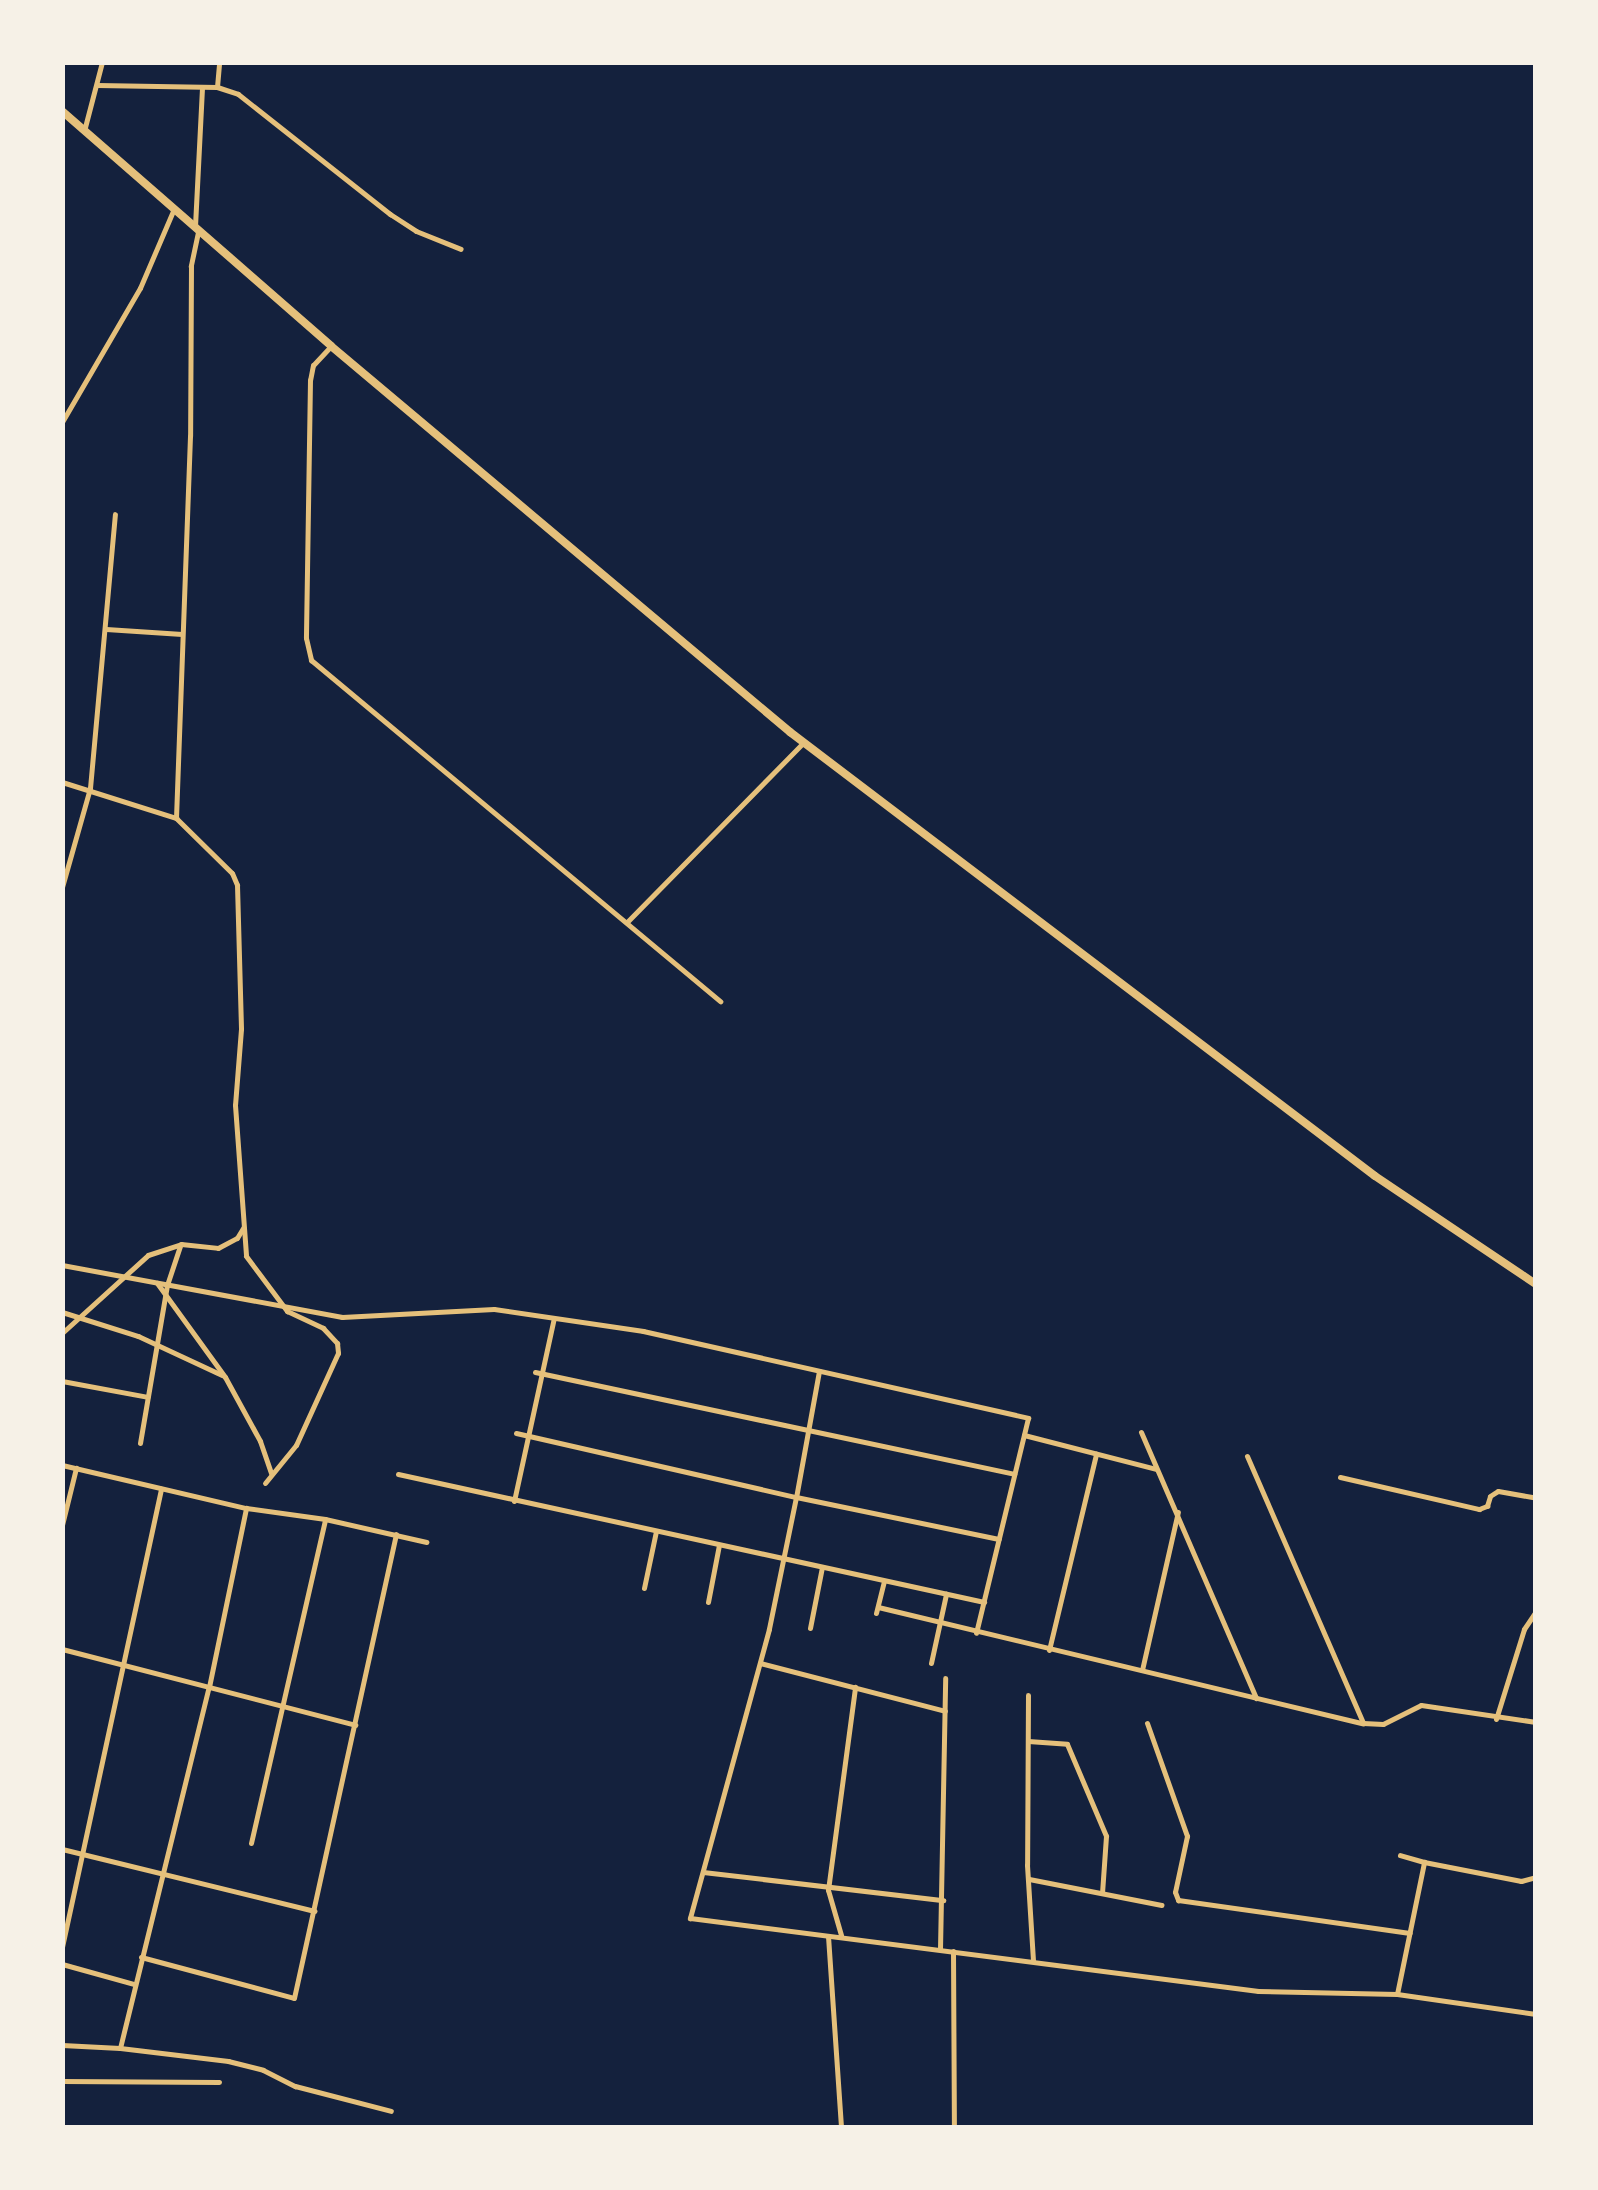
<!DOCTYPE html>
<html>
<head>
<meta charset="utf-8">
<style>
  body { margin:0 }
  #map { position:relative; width:1598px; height:2190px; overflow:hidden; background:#14213d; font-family:"Open Sans",sans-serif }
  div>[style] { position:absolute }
  .service>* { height:2.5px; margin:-1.25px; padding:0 1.25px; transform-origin:1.25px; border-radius:1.25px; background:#e5c07b }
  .minor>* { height:5px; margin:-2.5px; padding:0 2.5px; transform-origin:2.5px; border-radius:2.5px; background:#e5c07b }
  .secondary>* { height:8px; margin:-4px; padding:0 4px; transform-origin:4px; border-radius:4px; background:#e5c07b }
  span { translate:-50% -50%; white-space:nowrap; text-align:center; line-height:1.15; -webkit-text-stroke:9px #f6f1e7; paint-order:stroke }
  .frame { position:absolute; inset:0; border:65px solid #f6f1e7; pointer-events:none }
</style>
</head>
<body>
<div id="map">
  <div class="service">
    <div style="left:62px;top:214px;width:5px;rotate:90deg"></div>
  </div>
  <div class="minor">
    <div style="left:97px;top:85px;width:120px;rotate:1deg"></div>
    <div style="left:217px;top:87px;width:22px;rotate:18deg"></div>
    <div style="left:238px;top:94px;width:194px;rotate:38.3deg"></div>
    <div style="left:390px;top:214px;width:31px;rotate:33deg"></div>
    <div style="left:416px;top:231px;width:48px;rotate:21.8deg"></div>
    <div style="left:217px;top:87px;width:25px;rotate:-85deg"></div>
    <div style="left:84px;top:131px;width:71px;rotate:-75.4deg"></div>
    <div style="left:195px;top:226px;width:139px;rotate:-87.1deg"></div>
    <div style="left:198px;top:232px;width:35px;rotate:102deg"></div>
    <div style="left:191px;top:266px;width:170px;rotate:90.3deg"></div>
    <div style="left:190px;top:436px;width:382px;rotate:92.1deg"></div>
    <div style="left:176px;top:818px;width:78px;rotate:44.5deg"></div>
    <div style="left:232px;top:873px;width:13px;rotate:67deg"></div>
    <div style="left:237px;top:885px;width:144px;rotate:88.4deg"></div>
    <div style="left:241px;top:1029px;width:76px;rotate:94.5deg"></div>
    <div style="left:235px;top:1105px;width:151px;rotate:85.8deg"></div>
    <div style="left:246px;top:1256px;width:69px;rotate:53.3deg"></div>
    <div style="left:287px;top:1311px;width:40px;rotate:25deg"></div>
    <div style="left:323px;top:1328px;width:21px;rotate:47deg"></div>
    <div style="left:337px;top:1343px;width:10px;rotate:84deg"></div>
    <div style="left:338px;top:1353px;width:101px;rotate:114.5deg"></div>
    <div style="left:296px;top:1445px;width:49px;rotate:129.2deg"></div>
    <div style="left:331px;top:346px;width:26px;rotate:133deg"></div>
    <div style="left:313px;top:365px;width:15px;rotate:101deg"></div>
    <div style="left:310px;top:380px;width:258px;rotate:90.9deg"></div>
    <div style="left:306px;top:638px;width:23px;rotate:77deg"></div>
    <div style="left:311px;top:660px;width:533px;rotate:39.82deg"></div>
    <div style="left:62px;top:422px;width:155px;rotate:-59.8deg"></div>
    <div style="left:140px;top:288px;width:84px;rotate:-66.8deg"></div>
    <div style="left:106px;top:629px;width:76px;rotate:3.8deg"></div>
    <div style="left:62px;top:782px;width:120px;rotate:17.5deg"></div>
    <div style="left:62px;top:887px;width:103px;rotate:-74.2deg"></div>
    <div style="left:90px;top:788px;width:275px;rotate:-84.8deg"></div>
    <div style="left:627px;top:922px;width:252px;rotate:-45.5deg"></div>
    <div style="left:62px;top:1265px;width:285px;rotate:10.5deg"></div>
    <div style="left:342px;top:1317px;width:152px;rotate:-3deg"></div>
    <div style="left:494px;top:1309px;width:151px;rotate:8.4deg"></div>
    <div style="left:643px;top:1331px;width:395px;rotate:12.7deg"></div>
    <div style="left:1028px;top:1418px;width:221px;rotate:103.6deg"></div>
    <div style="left:157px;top:1283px;width:116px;rotate:54.1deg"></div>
    <div style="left:225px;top:1377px;width:73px;rotate:61.3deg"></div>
    <div style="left:260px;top:1441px;width:34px;rotate:71deg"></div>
    <div style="left:62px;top:1312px;width:80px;rotate:17.5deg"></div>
    <div style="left:138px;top:1336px;width:93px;rotate:24.9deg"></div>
    <div style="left:62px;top:1333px;width:116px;rotate:-42.2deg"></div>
    <div style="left:148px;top:1255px;width:35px;rotate:-18deg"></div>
    <div style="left:181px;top:1244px;width:37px;rotate:6deg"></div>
    <div style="left:218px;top:1248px;width:21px;rotate:-28deg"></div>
    <div style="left:237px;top:1238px;width:12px;rotate:-59deg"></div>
    <div style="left:819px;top:1371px;width:128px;rotate:100.3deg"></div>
    <div style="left:796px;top:1497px;width:207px;rotate:11.7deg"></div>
    <div style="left:535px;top:1372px;width:490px;rotate:12deg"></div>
    <div style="left:62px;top:1381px;width:87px;rotate:10.5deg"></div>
    <div style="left:1141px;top:1432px;width:290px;rotate:66.6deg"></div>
    <div style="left:516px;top:1433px;width:287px;rotate:12.9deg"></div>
    <div style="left:796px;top:1497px;width:135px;rotate:101.6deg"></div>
    <div style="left:769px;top:1629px;width:300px;rotate:105.3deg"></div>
    <div style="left:690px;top:1918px;width:573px;rotate:7.32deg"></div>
    <div style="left:1258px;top:1991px;width:139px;rotate:1.2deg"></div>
    <div style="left:1397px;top:1994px;width:140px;rotate:8.2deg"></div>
    <div style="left:1024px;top:1435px;width:136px;rotate:14.4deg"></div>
    <div style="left:140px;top:1443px;width:160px;rotate:-80.3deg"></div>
    <div style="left:167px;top:1285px;width:41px;rotate:-71.6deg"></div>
    <div style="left:1247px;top:1456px;width:291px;rotate:66.5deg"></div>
    <div style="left:62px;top:1465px;width:189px;rotate:13.2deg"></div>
    <div style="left:246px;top:1508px;width:80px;rotate:7.9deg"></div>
    <div style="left:325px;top:1519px;width:104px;rotate:12.8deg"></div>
    <div style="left:398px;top:1474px;width:600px;rotate:12.32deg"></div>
    <div style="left:1340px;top:1477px;width:143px;rotate:13deg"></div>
    <div style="left:1479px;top:1509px;width:9px;rotate:-21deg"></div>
    <div style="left:1487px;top:1506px;width:10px;rotate:-73deg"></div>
    <div style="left:1490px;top:1496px;width:9px;rotate:-32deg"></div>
    <div style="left:1498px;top:1491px;width:39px;rotate:10deg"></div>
    <div style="left:514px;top:1501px;width:187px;rotate:-77.7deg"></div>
    <div style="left:62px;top:1525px;width:59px;rotate:-76.2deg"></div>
    <div style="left:644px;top:1588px;width:58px;rotate:-78.1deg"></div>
    <div style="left:708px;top:1602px;width:58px;rotate:-79.1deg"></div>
    <div style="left:878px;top:1607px;width:499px;rotate:13.5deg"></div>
    <div style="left:1363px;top:1723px;width:20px;rotate:3deg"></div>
    <div style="left:1383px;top:1724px;width:42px;rotate:-26.6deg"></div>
    <div style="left:1421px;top:1705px;width:116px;rotate:8.4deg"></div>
    <div style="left:876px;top:1613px;width:33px;rotate:-76deg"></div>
    <div style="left:810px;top:1628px;width:62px;rotate:-78.9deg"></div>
    <div style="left:62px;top:1649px;width:303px;rotate:14.5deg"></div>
    <div style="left:1049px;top:1650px;width:202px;rotate:-76.5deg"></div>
    <div style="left:760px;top:1663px;width:191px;rotate:14.5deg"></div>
    <div style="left:931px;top:1663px;width:71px;rotate:-77.7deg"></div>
    <div style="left:1142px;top:1670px;width:162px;rotate:-77.2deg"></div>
    <div style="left:1028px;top:1695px;width:170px;rotate:90.3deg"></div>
    <div style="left:1027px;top:1865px;width:96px;rotate:86.4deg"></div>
    <div style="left:1496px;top:1719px;width:94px;rotate:-72.7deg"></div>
    <div style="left:1524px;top:1629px;width:22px;rotate:-56deg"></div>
    <div style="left:1147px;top:1723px;width:120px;rotate:70.5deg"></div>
    <div style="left:1187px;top:1836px;width:57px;rotate:102.1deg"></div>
    <div style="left:1175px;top:1892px;width:9px;rotate:69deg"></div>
    <div style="left:1178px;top:1900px;width:234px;rotate:8.1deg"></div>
    <div style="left:1028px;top:1741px;width:39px;rotate:4deg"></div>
    <div style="left:1067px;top:1744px;width:100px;rotate:67deg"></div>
    <div style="left:1106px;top:1836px;width:57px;rotate:94deg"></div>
    <div style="left:251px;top:1843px;width:332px;rotate:-77.1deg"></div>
    <div style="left:62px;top:1849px;width:260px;rotate:13.8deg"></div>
    <div style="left:1424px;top:1862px;width:99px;rotate:11.1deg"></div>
    <div style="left:1521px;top:1881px;width:16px;rotate:-15deg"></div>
    <div style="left:703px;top:1872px;width:242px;rotate:6.7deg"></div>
    <div style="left:1029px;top:1879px;width:135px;rotate:11.1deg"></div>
    <div style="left:841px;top:1935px;width:47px;rotate:-106.1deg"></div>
    <div style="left:828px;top:1890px;width:205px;rotate:-82.4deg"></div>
    <div style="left:828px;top:1936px;width:192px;rotate:86.1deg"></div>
    <div style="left:62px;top:1947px;width:469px;rotate:-77.8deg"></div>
    <div style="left:940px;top:1949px;width:271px;rotate:-88.9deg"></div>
    <div style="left:953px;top:1951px;width:177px;rotate:89.7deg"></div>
    <div style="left:141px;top:1957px;width:158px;rotate:15deg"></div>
    <div style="left:294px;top:1998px;width:475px;rotate:-77.6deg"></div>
    <div style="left:62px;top:1964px;width:75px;rotate:15.5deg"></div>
    <div style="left:1397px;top:1994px;width:135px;rotate:-78.4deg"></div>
    <div style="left:1424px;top:1862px;width:25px;rotate:-164deg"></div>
    <div style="left:62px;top:2045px;width:58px;rotate:3deg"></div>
    <div style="left:120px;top:2048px;width:372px;rotate:-76.2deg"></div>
    <div style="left:209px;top:1687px;width:183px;rotate:-78.3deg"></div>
    <div style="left:120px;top:2048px;width:109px;rotate:6.9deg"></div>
    <div style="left:228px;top:2061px;width:36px;rotate:14deg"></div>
    <div style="left:263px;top:2070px;width:36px;rotate:27deg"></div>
    <div style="left:295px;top:2086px;width:99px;rotate:14.6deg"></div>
    <div style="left:62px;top:2081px;width:157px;rotate:0.4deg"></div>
  </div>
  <div class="secondary">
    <div style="left:62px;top:111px;width:357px;rotate:41.1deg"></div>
    <div style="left:331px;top:346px;width:600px;rotate:40.06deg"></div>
    <div style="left:790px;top:732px;width:734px;rotate:37.2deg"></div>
    <div style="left:1375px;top:1176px;width:194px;rotate:33.9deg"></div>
  </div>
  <div class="frame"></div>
</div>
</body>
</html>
